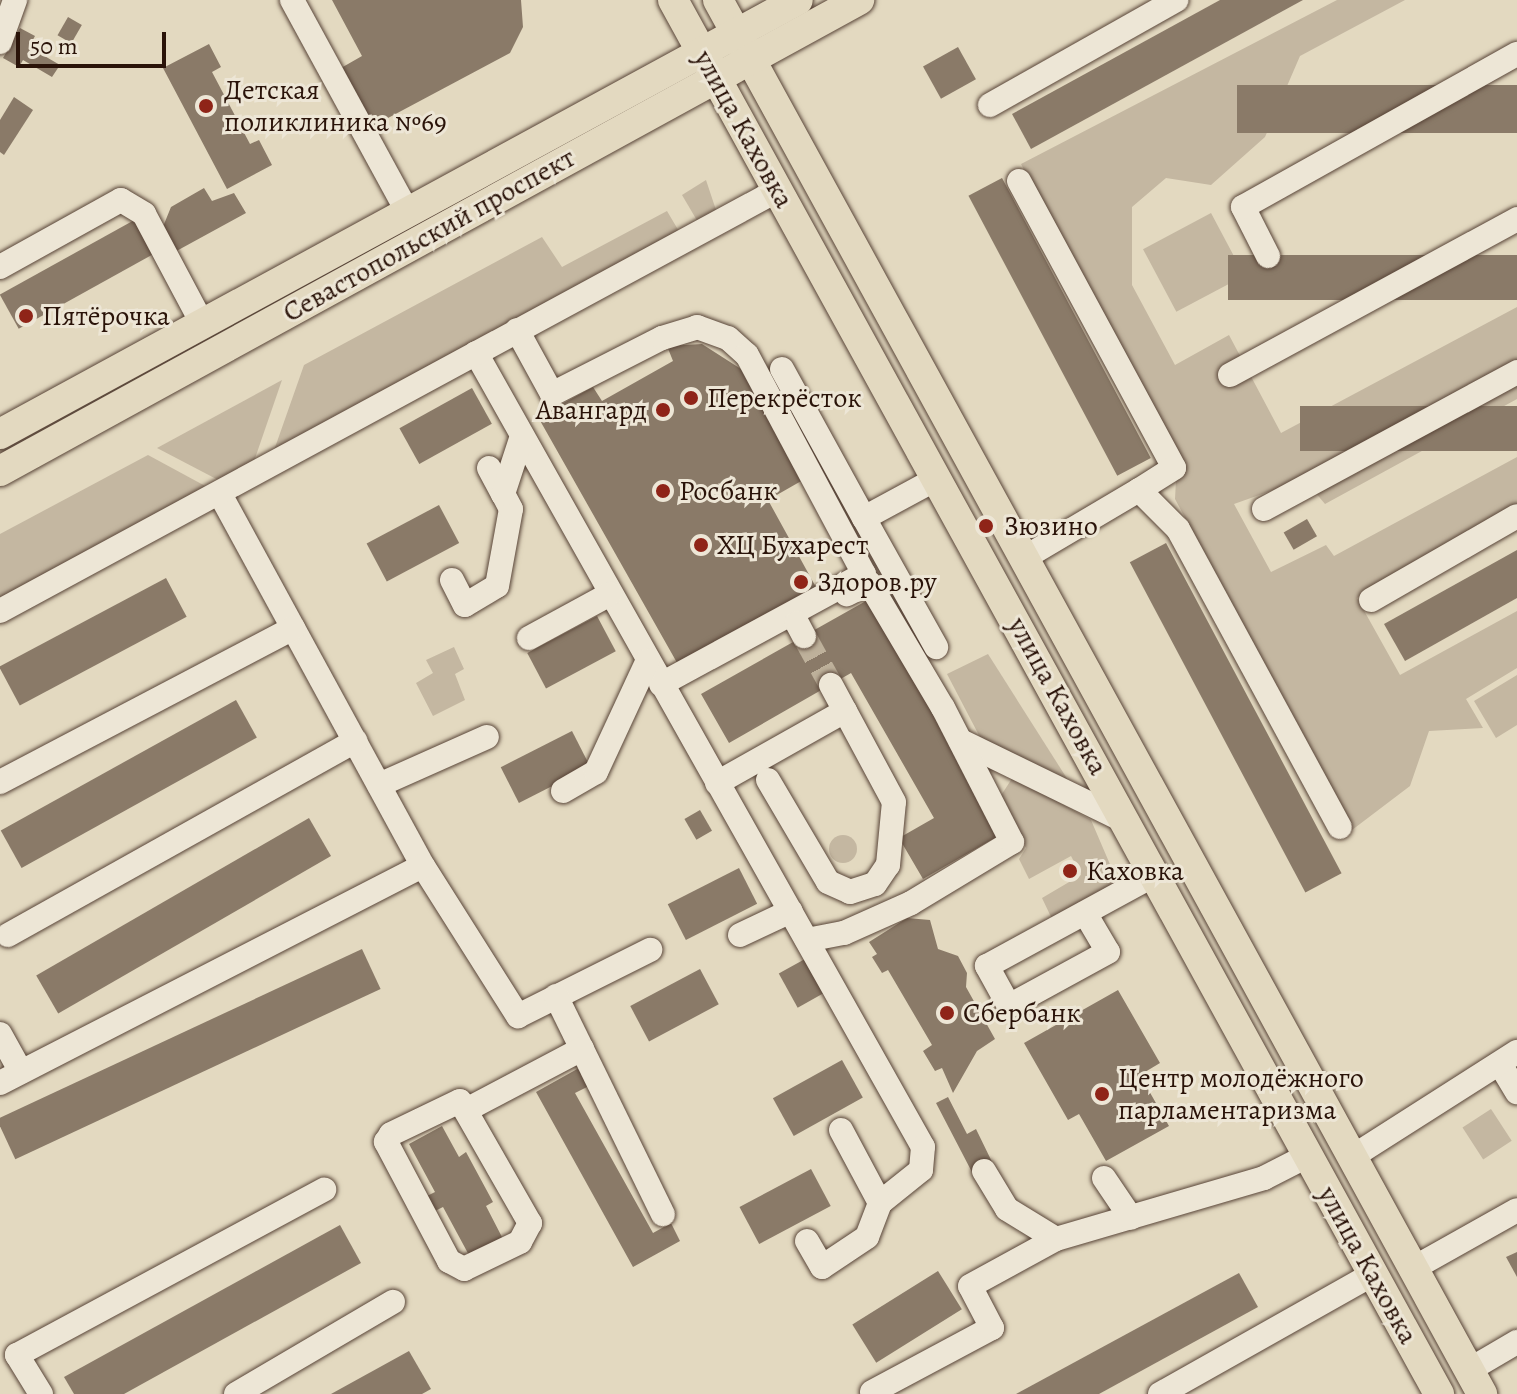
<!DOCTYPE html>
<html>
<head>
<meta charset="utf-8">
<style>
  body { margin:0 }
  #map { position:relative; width:1517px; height:1394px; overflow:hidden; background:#e3d9c0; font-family:Alegreya,serif }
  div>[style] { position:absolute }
  .green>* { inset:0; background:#c4b7a1; transform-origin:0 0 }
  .round { border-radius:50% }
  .building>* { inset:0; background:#8a7a68; transform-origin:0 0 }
  .minor-tunnel>* { height:24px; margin-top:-12px; transform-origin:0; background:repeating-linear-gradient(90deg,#beb19b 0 24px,transparent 0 36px) }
  .roads { filter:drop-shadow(0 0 2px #584437) drop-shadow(0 0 2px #584437) }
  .minor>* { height:24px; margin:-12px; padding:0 12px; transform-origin:12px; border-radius:12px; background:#ede6d6 }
  .major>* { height:30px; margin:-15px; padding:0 15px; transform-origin:15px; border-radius:15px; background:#e3d9c0 }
  .dots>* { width:22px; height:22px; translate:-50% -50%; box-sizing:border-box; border:4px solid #ede6d6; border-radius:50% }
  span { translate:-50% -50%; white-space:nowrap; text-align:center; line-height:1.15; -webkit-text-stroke:6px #ede6d6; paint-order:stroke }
  .poi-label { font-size:28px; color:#2a1309 }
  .left { translate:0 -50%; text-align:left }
  .right { translate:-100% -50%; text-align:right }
  .street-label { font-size:28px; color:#2a1309 }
  .scale { position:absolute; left:16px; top:32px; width:150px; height:36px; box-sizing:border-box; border:4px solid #2a1309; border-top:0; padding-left:10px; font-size:24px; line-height:28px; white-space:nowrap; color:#2a1309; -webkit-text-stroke:6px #ede6d6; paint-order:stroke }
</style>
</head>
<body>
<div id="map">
  <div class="green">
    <div style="clip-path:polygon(1337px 0,1405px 0,1300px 56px,1265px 137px,1211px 185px,1166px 178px,1132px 207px,1132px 285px,1175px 365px,1229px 335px,1281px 433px,1517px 307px,1517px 399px,1325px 504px,1304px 479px,1234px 504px,1271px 572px,1326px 545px,1334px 556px,1517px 457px,1517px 507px,1357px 598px,1400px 675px,1517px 611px,1517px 668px,1466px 699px,1483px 728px,1429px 731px,1410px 786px,1352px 830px,1175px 499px,1177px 461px,1021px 164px)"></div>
    <div style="clip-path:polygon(706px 180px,720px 222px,702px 229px,682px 195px)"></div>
    <div style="clip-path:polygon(667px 211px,680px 233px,272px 456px,304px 365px,542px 237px,562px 267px)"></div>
    <div style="left:1211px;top:213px;width:71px;height:77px;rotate:62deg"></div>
    <div style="clip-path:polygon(282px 380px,252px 467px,224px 483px,157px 448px)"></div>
    <div style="clip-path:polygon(148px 455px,220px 494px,0 611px,0 534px)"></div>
    <div style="clip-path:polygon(454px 647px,464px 669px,455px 674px,465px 700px,433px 716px,416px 683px,433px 673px,426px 660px)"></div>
    <div style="clip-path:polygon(988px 654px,1073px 788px,983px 743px,947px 674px)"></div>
    <div style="clip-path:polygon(1517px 675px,1517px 725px,1496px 738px,1474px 701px)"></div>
    <div style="clip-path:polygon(1013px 777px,1091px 820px,1118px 883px,1052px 919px,1042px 898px,1081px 875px,1071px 856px,1029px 879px,1019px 859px,1026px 848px,998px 800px)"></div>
    <div class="round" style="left:829px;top:835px;width:28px;height:28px"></div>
    <div style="left:1491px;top:1109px;width:38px;height:34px;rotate:57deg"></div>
  </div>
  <div class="building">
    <div style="clip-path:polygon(332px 0,521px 0,523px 27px,510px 53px,373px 126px,341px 68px,362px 56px)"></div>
    <div style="clip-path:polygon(1220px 0,1303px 0,1031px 149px,1012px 114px)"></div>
    <div style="left:68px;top:17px;width:16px;height:21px;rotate:30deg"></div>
    <div style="clip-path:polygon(20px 28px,35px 36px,29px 47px,60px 65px,52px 77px,23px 60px,19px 67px,3px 58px)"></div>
    <div style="clip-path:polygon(209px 44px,221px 67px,212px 72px,250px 144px,259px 140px,272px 165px,227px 189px,163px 68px)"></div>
    <div style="left:958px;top:47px;width:37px;height:40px;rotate:61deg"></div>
    <div style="left:1517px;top:85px;width:48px;height:280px;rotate:90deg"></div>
    <div style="clip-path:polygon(14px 97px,33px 110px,4px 155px,0 152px,0 120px)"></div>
    <div style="left:1002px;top:178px;width:317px;height:38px;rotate:62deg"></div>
    <div style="clip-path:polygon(204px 188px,212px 201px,234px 193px,246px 213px,171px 254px,160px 234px,171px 207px)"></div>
    <div style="left:138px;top:218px;width:39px;height:158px;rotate:61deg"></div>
    <div style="left:1517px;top:255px;width:45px;height:289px;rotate:90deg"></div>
    <div style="clip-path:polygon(702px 344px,741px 369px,803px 480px,768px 500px,817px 589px,680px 668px,538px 417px,593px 387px,602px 401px,673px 361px,667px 346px)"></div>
    <div style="left:472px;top:388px;width:41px;height:83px;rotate:61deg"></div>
    <div style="left:1517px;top:406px;width:45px;height:217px;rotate:90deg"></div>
    <div style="left:439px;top:505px;width:43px;height:82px;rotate:62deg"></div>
    <div style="left:1307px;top:519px;width:20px;height:27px;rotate:60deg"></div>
    <div style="left:1166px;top:543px;width:374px;height:41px;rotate:62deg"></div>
    <div style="clip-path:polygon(1517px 550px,1517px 598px,1405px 661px,1384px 624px)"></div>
    <div style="left:166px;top:578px;width:44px;height:189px;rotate:62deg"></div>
    <div style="clip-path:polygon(873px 597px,1007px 831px,923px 879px,899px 838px,934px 818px,851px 673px,729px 743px,701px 694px)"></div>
    <div style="left:597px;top:616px;width:40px;height:79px;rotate:62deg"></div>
    <div style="left:236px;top:700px;width:43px;height:269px;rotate:61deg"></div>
    <div style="left:572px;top:731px;width:40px;height:80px;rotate:63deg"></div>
    <div style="left:700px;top:810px;width:24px;height:18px;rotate:60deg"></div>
    <div style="left:309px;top:818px;width:44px;height:315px;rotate:60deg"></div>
    <div style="left:739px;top:868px;width:40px;height:80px;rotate:63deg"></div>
    <div style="clip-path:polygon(907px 918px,930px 920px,938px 949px,958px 956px,967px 973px,966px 987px,995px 1039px,977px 1051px,953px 1093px,942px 1068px,935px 1071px,923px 1051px,932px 1045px,888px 970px,882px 973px,872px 957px,877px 954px,869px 942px)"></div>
    <div style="left:362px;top:949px;width:44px;height:403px;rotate:65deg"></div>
    <div style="left:805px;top:959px;width:39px;height:30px;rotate:61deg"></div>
    <div style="left:700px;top:969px;width:40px;height:79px;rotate:62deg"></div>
    <div style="clip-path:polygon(1118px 990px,1160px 1063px,1140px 1075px,1169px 1126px,1106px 1161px,1079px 1114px,1068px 1120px,1024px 1043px)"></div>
    <div style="left:842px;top:1060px;width:43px;height:79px;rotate:61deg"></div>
    <div style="clip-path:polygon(579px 1068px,589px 1086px,575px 1093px,653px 1233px,671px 1223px,680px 1241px,633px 1267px,536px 1092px)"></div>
    <div style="clip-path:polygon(948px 1097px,967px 1134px,976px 1129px,994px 1166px,974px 1176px,936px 1103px)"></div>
    <div style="clip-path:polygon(442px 1126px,459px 1157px,466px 1152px,493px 1202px,486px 1206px,503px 1239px,470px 1257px,443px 1207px,435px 1211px,427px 1196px,435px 1192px,409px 1144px)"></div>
    <div style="left:811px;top:1169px;width:42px;height:81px;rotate:62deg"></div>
    <div style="clip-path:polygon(340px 1225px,361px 1263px,124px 1394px,74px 1394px,64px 1377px)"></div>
    <div style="clip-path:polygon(1517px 1252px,1517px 1277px,1506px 1257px)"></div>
    <div style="left:938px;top:1271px;width:45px;height:101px;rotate:58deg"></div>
    <div style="clip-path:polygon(1239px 1273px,1258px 1307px,1099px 1394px,1016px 1394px)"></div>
    <div style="clip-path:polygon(409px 1351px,431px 1389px,422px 1394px,331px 1394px)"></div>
  </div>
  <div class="minor-tunnel">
    <div style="left:804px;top:636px;width:56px;rotate:61.1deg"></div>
  </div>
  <div class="roads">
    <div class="minor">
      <div style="left:292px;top:0;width:238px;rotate:61.4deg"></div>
      <div style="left:0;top:42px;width:45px;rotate:-70.3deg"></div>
      <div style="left:990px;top:105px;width:214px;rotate:-29.4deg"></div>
      <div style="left:1019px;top:181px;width:326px;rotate:61.6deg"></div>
      <div style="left:1174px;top:468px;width:41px;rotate:147.8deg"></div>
      <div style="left:1139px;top:490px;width:55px;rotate:45deg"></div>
      <div style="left:1178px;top:529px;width:339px;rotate:61.5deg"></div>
      <div style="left:1268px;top:256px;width:55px;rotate:-117deg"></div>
      <div style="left:1243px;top:207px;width:314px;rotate:-29.2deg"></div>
      <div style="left:0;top:267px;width:138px;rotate:-29deg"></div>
      <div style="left:121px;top:200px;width:27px;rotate:31deg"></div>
      <div style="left:144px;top:214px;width:126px;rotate:62deg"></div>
      <div style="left:517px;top:330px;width:73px;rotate:61.3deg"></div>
      <div style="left:552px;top:394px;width:123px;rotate:-27deg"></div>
      <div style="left:662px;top:338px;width:37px;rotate:-17deg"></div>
      <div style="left:697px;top:327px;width:33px;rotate:20deg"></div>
      <div style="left:728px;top:338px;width:25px;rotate:42deg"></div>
      <div style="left:747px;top:355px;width:248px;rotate:61.9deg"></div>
      <div style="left:864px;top:574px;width:231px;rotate:151.5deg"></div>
      <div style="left:476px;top:353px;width:911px;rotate:60.62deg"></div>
      <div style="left:923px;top:1147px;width:23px;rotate:95deg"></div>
      <div style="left:921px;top:1170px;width:53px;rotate:141.2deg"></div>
      <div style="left:880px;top:1203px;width:36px;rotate:111deg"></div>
      <div style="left:867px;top:1237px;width:54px;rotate:146.3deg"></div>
      <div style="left:822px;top:1267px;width:30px;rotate:-120deg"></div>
      <div style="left:782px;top:369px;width:170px;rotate:61.2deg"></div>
      <div style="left:864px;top:518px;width:84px;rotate:-28.4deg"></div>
      <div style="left:1230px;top:375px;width:327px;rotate:-28.5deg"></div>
      <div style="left:489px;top:468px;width:30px;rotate:62deg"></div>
      <div style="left:220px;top:494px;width:424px;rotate:61.4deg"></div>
      <div style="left:423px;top:866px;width:178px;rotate:57.7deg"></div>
      <div style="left:518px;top:1016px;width:148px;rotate:-26.6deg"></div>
      <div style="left:1264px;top:509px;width:288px;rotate:-28.4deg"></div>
      <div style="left:864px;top:518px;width:148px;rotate:60.8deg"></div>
      <div style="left:1024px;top:558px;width:134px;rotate:-30.6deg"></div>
      <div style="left:452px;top:580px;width:28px;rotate:63deg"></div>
      <div style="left:465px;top:605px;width:37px;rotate:-31deg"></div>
      <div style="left:497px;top:586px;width:78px;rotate:-79.7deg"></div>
      <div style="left:511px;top:509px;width:17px;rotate:-118deg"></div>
      <div style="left:503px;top:494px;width:61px;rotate:-71.9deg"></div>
      <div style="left:1371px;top:600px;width:168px;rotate:-29.9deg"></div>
      <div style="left:0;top:611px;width:885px;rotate:-28.42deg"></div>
      <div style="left:797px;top:623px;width:15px;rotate:62deg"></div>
      <div style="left:529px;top:638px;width:92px;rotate:-28.5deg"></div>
      <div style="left:961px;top:741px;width:185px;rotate:26deg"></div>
      <div style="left:768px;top:780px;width:118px;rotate:59.5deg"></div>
      <div style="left:828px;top:882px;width:24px;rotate:24deg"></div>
      <div style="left:850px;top:892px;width:26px;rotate:-18deg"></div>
      <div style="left:875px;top:884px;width:23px;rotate:-56deg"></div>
      <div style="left:888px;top:865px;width:63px;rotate:-84.6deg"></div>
      <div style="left:894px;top:802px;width:133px;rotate:-118.3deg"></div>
      <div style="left:0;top:782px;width:331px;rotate:-27.7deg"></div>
      <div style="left:717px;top:783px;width:147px;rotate:-29.4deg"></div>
      <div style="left:379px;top:785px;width:118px;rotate:-24deg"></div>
      <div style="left:563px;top:791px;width:38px;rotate:-30deg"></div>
      <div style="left:596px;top:772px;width:123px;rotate:-65.1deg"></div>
      <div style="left:1085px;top:913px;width:45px;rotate:59.5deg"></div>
      <div style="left:1108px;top:952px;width:113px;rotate:151.4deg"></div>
      <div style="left:1009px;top:1006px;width:46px;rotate:-118.8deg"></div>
      <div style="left:987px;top:966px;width:192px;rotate:-28.6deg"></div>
      <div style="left:8px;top:935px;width:398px;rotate:-29.2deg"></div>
      <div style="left:740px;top:935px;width:56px;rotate:-25.2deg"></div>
      <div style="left:807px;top:940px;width:38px;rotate:-11deg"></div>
      <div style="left:844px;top:933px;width:73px;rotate:-24.1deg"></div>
      <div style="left:911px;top:903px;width:118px;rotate:-31.1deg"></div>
      <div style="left:1012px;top:842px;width:151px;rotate:-117.2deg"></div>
      <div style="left:943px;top:708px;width:145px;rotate:-120.6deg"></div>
      <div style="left:869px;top:583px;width:25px;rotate:153deg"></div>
      <div style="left:556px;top:996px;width:243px;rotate:63.9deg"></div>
      <div style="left:0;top:1034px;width:43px;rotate:61.1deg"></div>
      <div style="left:1500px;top:1064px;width:33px;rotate:59deg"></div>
      <div style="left:0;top:1083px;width:475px;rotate:-27.2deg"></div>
      <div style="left:460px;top:1101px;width:141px;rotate:60.2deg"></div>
      <div style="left:530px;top:1223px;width:21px;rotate:118deg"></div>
      <div style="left:520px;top:1242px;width:62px;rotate:154.3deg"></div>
      <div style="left:464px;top:1269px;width:17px;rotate:-152deg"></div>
      <div style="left:449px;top:1261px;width:135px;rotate:-117.9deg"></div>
      <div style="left:386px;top:1142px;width:9px;rotate:-58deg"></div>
      <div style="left:391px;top:1134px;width:76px;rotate:-25.6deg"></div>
      <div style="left:468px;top:1109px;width:129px;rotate:-27.8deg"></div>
      <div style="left:841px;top:1130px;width:83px;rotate:61.9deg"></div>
      <div style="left:1352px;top:1157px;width:196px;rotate:-32.5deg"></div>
      <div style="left:984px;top:1171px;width:44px;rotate:58.8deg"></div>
      <div style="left:1007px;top:1209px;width:57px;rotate:31.5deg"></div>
      <div style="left:1056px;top:1239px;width:217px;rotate:-16.3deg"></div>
      <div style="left:1264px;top:1178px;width:51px;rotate:-27.1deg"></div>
      <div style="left:1104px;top:1178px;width:48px;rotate:56deg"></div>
      <div style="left:1412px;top:1269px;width:120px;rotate:-29.3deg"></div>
      <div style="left:1469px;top:1370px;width:56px;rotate:-30.3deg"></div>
      <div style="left:872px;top:1392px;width:136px;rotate:-28.1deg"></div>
      <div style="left:992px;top:1328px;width:47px;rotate:-117.6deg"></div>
      <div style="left:970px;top:1286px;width:98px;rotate:-28.7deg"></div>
      <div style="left:41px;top:1394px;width:46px;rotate:-121.6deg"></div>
      <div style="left:17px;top:1355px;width:349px;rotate:-28.3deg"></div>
      <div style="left:236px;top:1394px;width:182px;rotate:-30.4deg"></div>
      <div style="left:1160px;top:1394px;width:244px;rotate:-29.4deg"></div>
    </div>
    <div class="major">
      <div style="left:673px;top:0;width:1591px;rotate:61.21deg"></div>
      <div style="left:718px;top:0;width:1590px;rotate:61.27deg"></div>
      <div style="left:0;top:434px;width:908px;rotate:-28.54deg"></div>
      <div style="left:0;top:471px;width:980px;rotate:-28.74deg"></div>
    </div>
  </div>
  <div class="dots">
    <div style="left:206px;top:106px;background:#8f2418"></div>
    <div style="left:26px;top:316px;background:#8f2418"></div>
    <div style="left:691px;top:398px;background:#8f2418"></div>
    <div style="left:663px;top:410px;background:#8f2418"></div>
    <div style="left:663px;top:491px;background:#8f2418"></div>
    <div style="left:986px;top:526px;background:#8f2418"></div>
    <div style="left:701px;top:545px;background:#8f2418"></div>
    <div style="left:801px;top:582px;background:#8f2418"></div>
    <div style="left:1070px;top:871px;background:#8f2418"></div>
    <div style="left:947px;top:1013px;background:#8f2418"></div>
    <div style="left:1102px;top:1094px;background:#8f2418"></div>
  </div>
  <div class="poi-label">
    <span class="left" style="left:224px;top:106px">Детская<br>поликлиника №69</span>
    <span class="left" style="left:42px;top:316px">Пятёрочка</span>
    <span class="left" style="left:707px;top:398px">Перекрёсток</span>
    <span class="right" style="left:647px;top:410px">Авангард</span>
    <span class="left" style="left:679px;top:491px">Росбанк</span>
    <span class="left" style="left:1004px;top:526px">Зюзино</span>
    <span class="left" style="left:717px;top:545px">ХЦ Бухарест</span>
    <span class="left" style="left:817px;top:582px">Здоров.ру</span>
    <span class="left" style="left:1086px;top:871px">Каховка</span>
    <span class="left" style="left:963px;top:1013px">Сбербанк</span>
    <span class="left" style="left:1118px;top:1094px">Центр молодёжного<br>парламентаризма</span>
  </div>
  <div class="street-label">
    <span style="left:744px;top:129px;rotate:61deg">улица Каховка</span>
    <span style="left:429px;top:235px;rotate:-29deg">Севастопольский проспект</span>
    <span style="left:1058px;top:696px;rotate:61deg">улица Каховка</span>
    <span style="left:1368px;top:1265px;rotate:61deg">улица Каховка</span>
  </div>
  <div class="scale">50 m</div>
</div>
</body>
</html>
